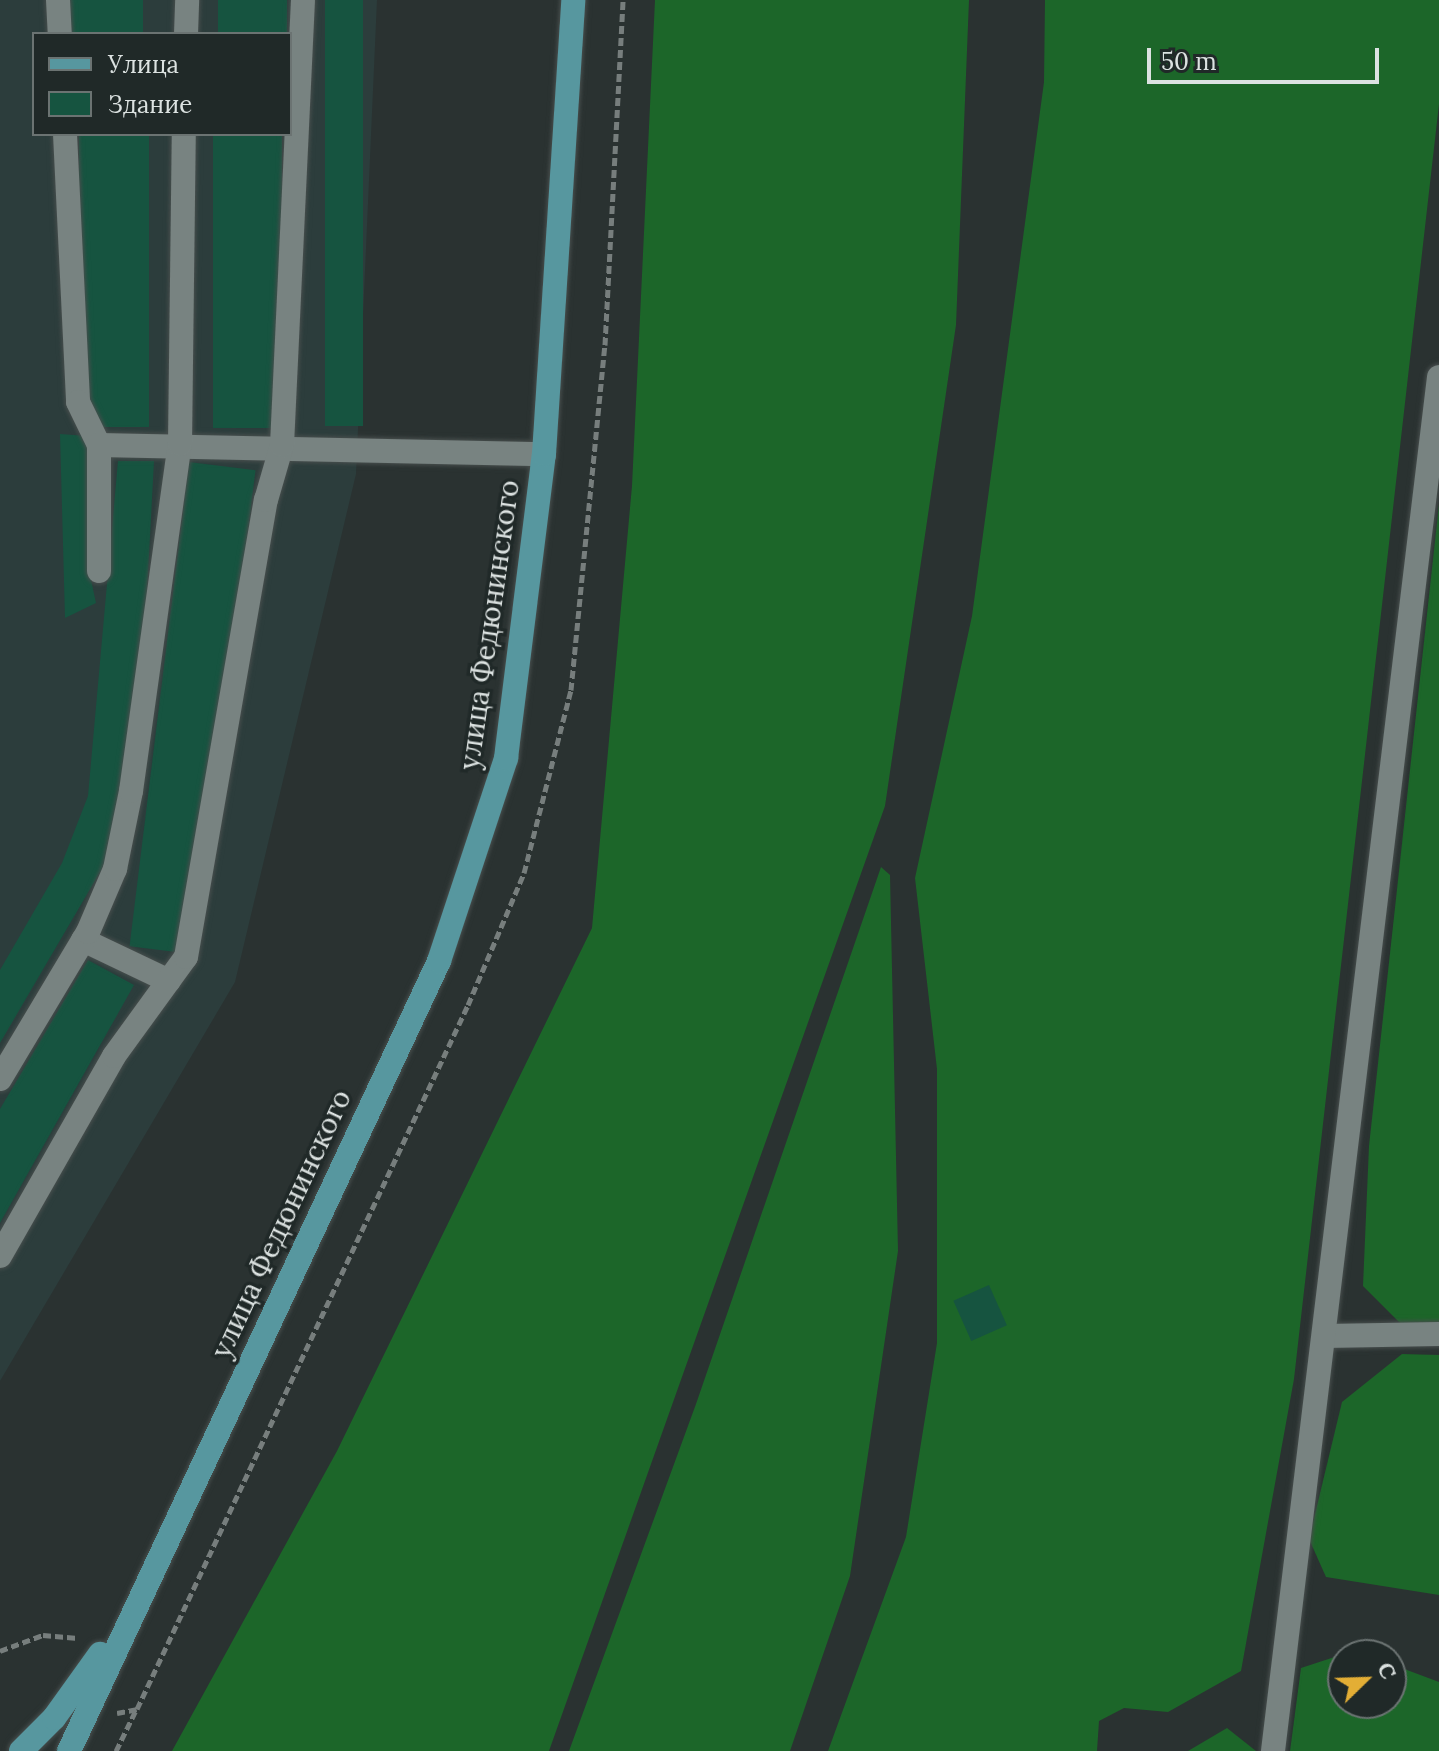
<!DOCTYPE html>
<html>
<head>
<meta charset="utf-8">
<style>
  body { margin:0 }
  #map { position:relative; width:1439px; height:1751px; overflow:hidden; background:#2a3231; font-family:Lora,serif }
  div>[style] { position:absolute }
  .built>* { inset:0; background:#2c3d3c }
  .forest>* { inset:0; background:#1c6629 }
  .building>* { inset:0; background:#165440; transform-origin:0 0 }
  .path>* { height:5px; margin-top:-2.5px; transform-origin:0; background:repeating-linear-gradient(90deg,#777e7d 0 8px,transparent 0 12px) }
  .roads { filter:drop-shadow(0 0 2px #474e4d) drop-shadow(0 0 2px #474e4d) }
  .minor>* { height:24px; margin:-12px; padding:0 12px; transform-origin:12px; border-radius:12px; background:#788381 }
  .major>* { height:24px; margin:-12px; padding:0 12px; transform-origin:12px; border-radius:12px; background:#57979f }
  span { translate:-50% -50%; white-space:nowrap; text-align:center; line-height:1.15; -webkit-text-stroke:7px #202928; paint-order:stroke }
  .street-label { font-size:28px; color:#dce2e1 }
  .legend { position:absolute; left:32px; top:32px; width:260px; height:104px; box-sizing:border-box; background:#202928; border:2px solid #6b7372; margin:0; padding:10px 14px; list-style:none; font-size:24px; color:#dce2e1 }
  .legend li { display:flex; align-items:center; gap:16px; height:40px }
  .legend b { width:40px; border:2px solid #6b7372 }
  .north { position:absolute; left:1327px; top:1639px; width:80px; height:80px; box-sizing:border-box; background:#202928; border:2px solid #6b7372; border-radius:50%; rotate:67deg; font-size:22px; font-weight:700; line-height:32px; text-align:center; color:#dce2e1 }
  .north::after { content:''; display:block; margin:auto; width:28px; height:36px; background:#e3ae35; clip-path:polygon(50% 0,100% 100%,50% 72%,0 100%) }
  .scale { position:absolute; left:1147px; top:48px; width:232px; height:36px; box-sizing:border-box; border:4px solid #dce2e1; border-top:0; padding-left:10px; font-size:24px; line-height:28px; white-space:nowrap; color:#dce2e1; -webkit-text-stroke:6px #202928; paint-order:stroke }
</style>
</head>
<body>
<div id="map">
  <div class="built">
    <div style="clip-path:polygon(evenodd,0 0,377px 0,356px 474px,235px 982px,0 1381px,0 0,34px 34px,290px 34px,290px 134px,34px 134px,34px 34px)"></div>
  </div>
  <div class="forest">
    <div style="clip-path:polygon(655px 0,969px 0,956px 325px,885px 806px,549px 1751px,172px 1751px,337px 1451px,592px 928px,632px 486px)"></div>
    <div style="clip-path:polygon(1045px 0,1439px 0,1439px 104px,1294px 1379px,1241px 1671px,1168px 1712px,1124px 1708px,1099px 1721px,1097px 1751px,828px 1751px,906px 1537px,937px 1343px,937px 1069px,915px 878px,972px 616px,1044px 82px)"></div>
    <div style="clip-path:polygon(1439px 504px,1439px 1331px,1408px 1331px,1363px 1286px,1369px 1146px)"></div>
    <div style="clip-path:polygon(881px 867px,890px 875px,898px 1251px,850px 1576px,790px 1751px,569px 1751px,696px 1404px)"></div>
    <div style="clip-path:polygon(1402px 1354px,1439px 1355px,1439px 1595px,1326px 1577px,1309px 1539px,1342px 1402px)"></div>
    <div style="clip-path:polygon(1356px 1650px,1368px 1655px,1343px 1655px,1343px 1703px,1391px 1703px,1391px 1664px,1439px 1682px,1439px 1751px,1290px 1751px,1301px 1668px)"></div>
    <div style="clip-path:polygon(1227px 1728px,1256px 1751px,1188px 1751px)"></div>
  </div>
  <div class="building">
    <div style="left:69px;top:0;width:74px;height:34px"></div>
    <div style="left:218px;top:0;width:69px;height:34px"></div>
    <div style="left:325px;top:0;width:38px;height:426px"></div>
    <div style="left:79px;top:134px;width:70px;height:293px"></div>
    <div style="left:213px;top:134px;width:69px;height:294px"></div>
    <div style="clip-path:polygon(60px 434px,87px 436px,87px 561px,96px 603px,65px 618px)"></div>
    <div style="clip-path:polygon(118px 461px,154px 461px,146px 612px,110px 855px,0 1043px,0 970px,62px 863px,88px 796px)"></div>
    <div style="left:189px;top:462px;width:67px;height:488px;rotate:7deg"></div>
    <div style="clip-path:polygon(88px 960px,134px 985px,0 1223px,0 1109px)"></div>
    <div style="left:989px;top:1285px;width:44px;height:39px;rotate:66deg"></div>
  </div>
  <div class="path">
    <div style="left:0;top:1651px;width:46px;rotate:-20.4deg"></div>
    <div style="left:43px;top:1635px;width:35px;rotate:5deg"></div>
    <div style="left:117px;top:1713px;width:20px;rotate:-11deg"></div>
    <div style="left:137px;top:1709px;width:778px;rotate:-64.82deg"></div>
    <div style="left:468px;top:1005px;width:143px;rotate:-67deg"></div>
    <div style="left:524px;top:873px;width:189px;rotate:-75.6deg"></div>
    <div style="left:571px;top:690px;width:347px;rotate:-84.4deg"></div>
    <div style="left:605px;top:345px;width:345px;rotate:-87deg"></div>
    <div style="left:116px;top:1751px;width:46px;rotate:-64deg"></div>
  </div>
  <div class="roads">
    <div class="minor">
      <div style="left:58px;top:0;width:34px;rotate:87deg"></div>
      <div style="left:186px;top:34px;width:34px;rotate:-88deg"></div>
      <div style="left:65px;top:134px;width:268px;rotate:87.2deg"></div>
      <div style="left:78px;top:402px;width:48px;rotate:64deg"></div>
      <div style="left:99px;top:445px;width:445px;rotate:1.2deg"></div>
      <div style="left:99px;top:571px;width:126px;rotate:-90deg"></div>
      <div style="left:83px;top:940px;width:95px;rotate:25.5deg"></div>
      <div style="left:0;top:1079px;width:171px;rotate:-59.1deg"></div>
      <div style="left:88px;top:932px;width:69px;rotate:-66.8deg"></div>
      <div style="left:115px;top:869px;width:80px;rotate:-78.4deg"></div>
      <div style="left:131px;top:791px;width:350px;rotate:-82deg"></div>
      <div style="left:180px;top:444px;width:310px;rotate:-89.3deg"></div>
      <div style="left:0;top:1256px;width:230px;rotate:-60.3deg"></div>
      <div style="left:114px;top:1056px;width:122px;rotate:-54deg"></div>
      <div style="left:186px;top:957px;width:464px;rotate:-80.1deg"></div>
      <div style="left:266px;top:500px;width:57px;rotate:-73.8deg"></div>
      <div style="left:282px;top:445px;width:445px;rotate:-87.3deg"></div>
      <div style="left:1325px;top:1336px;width:114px;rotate:-1deg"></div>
      <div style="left:1273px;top:1751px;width:1384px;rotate:-83.11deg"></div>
    </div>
    <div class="major">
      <div style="left:21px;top:1751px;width:47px;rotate:-45deg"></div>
      <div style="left:54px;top:1718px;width:79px;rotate:-54.3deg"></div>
      <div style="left:69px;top:1751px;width:872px;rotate:-64.9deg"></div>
      <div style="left:439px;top:961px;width:214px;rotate:-71.7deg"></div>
      <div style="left:506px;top:758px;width:306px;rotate:-82.9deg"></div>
      <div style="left:544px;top:454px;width:455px;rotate:-86.3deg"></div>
    </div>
  </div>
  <div class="street-label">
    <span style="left:489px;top:625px;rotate:-82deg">улица Федюнинского</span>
    <span style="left:281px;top:1224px;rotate:-65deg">улица Федюнинского</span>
  </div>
  <ul class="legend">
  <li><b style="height:10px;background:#57979f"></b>Улица</li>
  <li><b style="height:22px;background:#165440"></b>Здание</li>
  </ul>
  <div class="north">С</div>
  <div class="scale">50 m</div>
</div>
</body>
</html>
